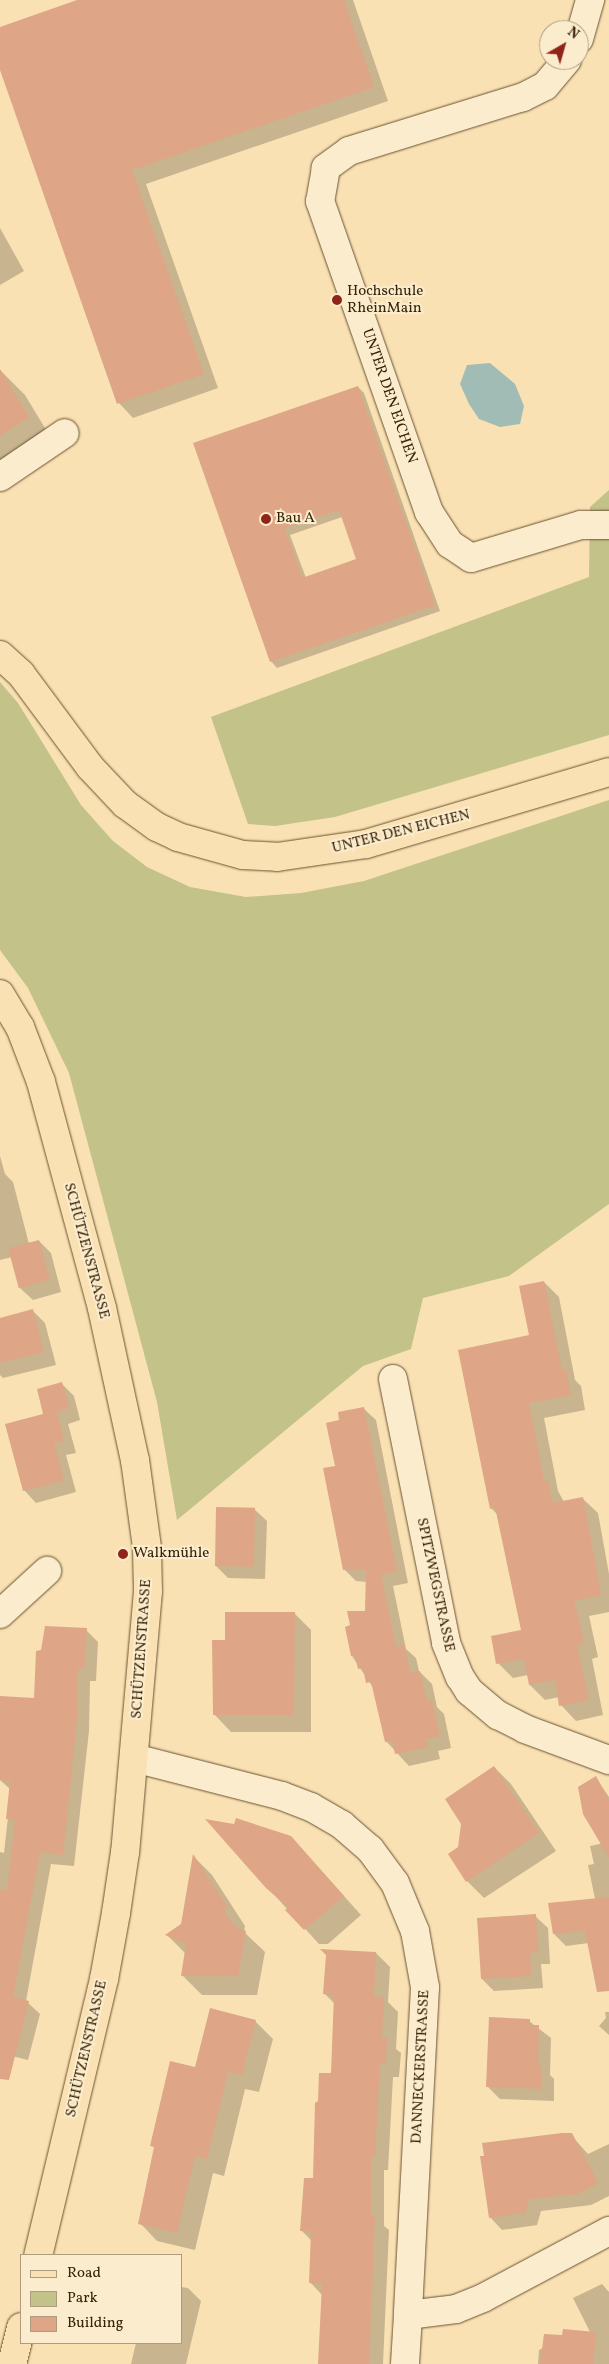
<!DOCTYPE html>
<html>
<head>
<meta charset="utf-8">
<style>
  body { margin:0 }
  #map { position:relative; width:609px; height:2364px; overflow:hidden; background:#fae1b3; font-family:Vollkorn,serif }
  div>[style] { position:absolute }
  .green>* { inset:0; background:#c2c289 }
  .water>* { inset:0; background:#a1bcb5 }
  .shadow>* { inset:0; background:#0003 }
  .building>* { inset:0; background:#dea586; transform-origin:0 0 }
  .roads { filter:drop-shadow(0 0 1px #685232) drop-shadow(0 0 1px #685232) }
  .minor>* { height:28px; margin:-14px; padding:0 14px; transform-origin:14px; border-radius:14px; background:#fcecce }
  .major>* { height:28px; margin:-14px; padding:0 14px; transform-origin:14px; border-radius:14px; background:#fae1b3 }
  .dots>* { width:14px; height:14px; translate:-50% -50%; box-sizing:border-box; border:2px solid #fcecce; border-radius:50% }
  span { translate:-50% -50%; white-space:nowrap; text-align:center; line-height:1.15; -webkit-text-stroke:4px #fcecce; paint-order:stroke }
  .poi-label { font-size:15px; color:#372307 }
  .left { translate:0 -50%; text-align:left }
  .street-label { font-size:15px; color:#372307 }
  .legend { position:absolute; left:20px; top:2254px; width:162px; height:90px; box-sizing:border-box; background:#fcecce; border:1px solid #ad9c7e; margin:0; padding:6px 9px; list-style:none; font-size:15px; color:#372307 }
  .legend li { display:flex; align-items:center; gap:10px; height:25px }
  .legend b { width:25px; border:1px solid #ad9c7e }
  .north { position:absolute; left:539px; top:20px; width:50px; height:50px; box-sizing:border-box; background:#fcecce; border:1px solid #ad9c7e; border-radius:50%; rotate:38deg; font-size:14px; font-weight:700; line-height:20px; text-align:center; color:#372307 }
  .north::after { content:''; display:block; margin:auto; width:18px; height:22px; background:#8f2418; clip-path:polygon(50% 0,100% 100%,50% 72%,0 100%) }
</style>
</head>
<body>
<div id="map">
  <div class="green">
    <div style="clip-path:polygon(609px 490px,609px 735px,335px 817px,275px 826px,248px 824px,211px 717px,589px 577px,590px 507px)"></div>
    <div style="clip-path:polygon(0 682px,18px 703px,81px 805px,113px 841px,147px 867px,190px 887px,246px 897px,301px 893px,364px 881px,609px 800px,609px 1204px,509px 1276px,423px 1298px,411px 1349px,363px 1366px,177px 1520px,157px 1402px,69px 1073px,28px 988px,0 950px)"></div>
  </div>
  <div class="water">
    <div style="clip-path:polygon(490px 363px,515px 384px,524px 406px,520px 424px,500px 427px,479px 419px,469px 404px,460px 384px,467px 365px)"></div>
  </div>
  <div class="shadow">
    <div style="clip-path:polygon(79px 0,353px 0,388px 101px,146px 184px,218px 388px,133px 418px,119px 403px,0 67px,0 28px)"></div>
    <div style="clip-path:polygon(0 228px,24px 271px,0 285px)"></div>
    <div style="clip-path:polygon(0 370px,25px 395px,54px 443px,0 476px)"></div>
    <div style="clip-path:polygon(evenodd,358px 387px,364px 393px,440px 611px,277px 668px,271px 661px,194px 444px,358px 387px,342px 517px,357px 560px,306px 578px,290px 535px,342px 517px)"></div>
    <div style="clip-path:polygon(0 1156px,5px 1174px,13px 1182px,29px 1244px,39px 1241px,51px 1253px,61px 1292px,33px 1300px,20px 1288px,12px 1257px,0 1260px)"></div>
    <div style="clip-path:polygon(544px 1282px,559px 1297px,575px 1380px,581px 1386px,585px 1410px,544px 1418px,558px 1491px,564px 1502px,582px 1498px,598px 1513px,609px 1574px,609px 1612px,589px 1616px,598px 1657px,592px 1659px,603px 1715px,576px 1721px,561px 1705px,559px 1697px,545px 1700px,530px 1685px,528px 1675px,513px 1678px,498px 1663px,522px 1631px,498px 1515px,491px 1508px)"></div>
    <div style="clip-path:polygon(33px 1311px,45px 1323px,56px 1365px,3px 1378px,0 1375px,0 1320px)"></div>
    <div style="clip-path:polygon(61px 1383px,74px 1396px,80px 1420px,68px 1424px,76px 1453px,66px 1455px,76px 1492px,36px 1503px,24px 1490px,45px 1415px)"></div>
    <div style="clip-path:polygon(363px 1408px,376px 1420px,408px 1583px,393px 1586px,406px 1649px,416px 1658px,419px 1671px,432px 1684px,437px 1707px,444px 1714px,451px 1748px,438px 1751px,440px 1759px,409px 1766px,386px 1741px,374px 1689px,352px 1656px,366px 1613px,367px 1582px,356px 1581px,344px 1569px,337px 1468px,341px 1421px)"></div>
    <div style="clip-path:polygon(254px 1509px,267px 1521px,265px 1579px,228px 1578px,216px 1566px)"></div>
    <div style="clip-path:polygon(294px 1613px,311px 1630px,311px 1732px,231px 1732px,214px 1714px,226px 1641px)"></div>
    <div style="clip-path:polygon(86px 1630px,98px 1642px,96px 1681px,90px 1681px,89px 1731px,74px 1866px,51px 1864px,26px 2001px,40px 2014px,28px 2060px,0 2053px,0 1852px,4px 1853px,11px 1790px,0 1780px,0 1697px,35px 1699px)"></div>
    <div style="clip-path:polygon(494px 1767px,511px 1784px,556px 1851px,484px 1898px,467px 1881px,459px 1848px)"></div>
    <div style="clip-path:polygon(596px 1778px,609px 1797px,609px 1813px,591px 1823px,585px 1818px,579px 1787px)"></div>
    <div style="clip-path:polygon(291px 1837px,361px 1915px,328px 1944px,319px 1944px,267px 1887px)"></div>
    <div style="clip-path:polygon(609px 1842px,609px 1966px,589px 1943px,566px 1946px,554px 1934px,595px 1899px,588px 1865px,594px 1864px,590px 1846px)"></div>
    <div style="clip-path:polygon(194px 1857px,212px 1875px,245px 1926px,244px 1932px,265px 1952px,257px 1995px,202px 1995px,182px 1975px,186px 1954px,167px 1935px,182px 1924px)"></div>
    <div style="clip-path:polygon(535px 1916px,548px 1928px,550px 1964px,541px 1964px,543px 1988px,494px 1991px,482px 1979px)"></div>
    <div style="clip-path:polygon(376px 1953px,390px 1967px,388px 2002px,398px 2012px,396px 2049px,401px 2053px,399px 2077px,393px 2077px,388px 2170px,384px 2170px,384px 2226px,389px 2230px,383px 2364px,319px 2364px,323px 2296px,310px 2282px,312px 2241px,301px 2230px,315px 2180px,319px 2101px,332px 2074px,335px 2004px,324px 1993px)"></div>
    <div style="clip-path:polygon(605px 2012px,609px 2012px,609px 2035px,599px 2026px,606px 2018px)"></div>
    <div style="clip-path:polygon(255px 2021px,273px 2039px,259px 2092px,245px 2089px,224px 2176px,213px 2173px,195px 2250px,157px 2241px,140px 2223px,155px 2148px,151px 2145px,196px 2069px)"></div>
    <div style="clip-path:polygon(529px 2021px,551px 2038px,550px 2075px,554px 2079px,554px 2101px,500px 2099px,488px 2087px)"></div>
    <div style="clip-path:polygon(571px 2135px,588px 2154px,609px 2144px,609px 2196px,591px 2205px,541px 2211px,537px 2225px,502px 2230px,490px 2217px)"></div>
    <div style="clip-path:polygon(602px 2284px,609px 2292px,609px 2364px,538px 2364px,539px 2350px,564px 2337px,590px 2332px,573px 2298px)"></div>
    <div style="clip-path:polygon(181px 2287px,188px 2288px,201px 2301px,186px 2364px,131px 2364px,136px 2343px,181px 2343px)"></div>
  </div>
  <div class="building">
    <div style="clip-path:polygon(77px 0,344px 0,374px 87px,132px 170px,204px 374px,117px 404px,0 70px,0 27px)"></div>
    <div style="clip-path:polygon(0 369px,29px 417px,0 436px)"></div>
    <div style="clip-path:polygon(evenodd,358px 386px,435px 605px,270px 662px,193px 443px,358px 386px,339px 510px,356px 559px,302px 578px,285px 528px,339px 510px)"></div>
    <div style="left:39px;top:1240px;width:41px;height:32px;rotate:75deg"></div>
    <div style="clip-path:polygon(544px 1281px,562px 1370px,566px 1369px,571px 1395px,529px 1403px,544px 1481px,548px 1480px,552px 1503px,583px 1497px,601px 1595px,574px 1601px,584px 1642px,577px 1644px,589px 1700px,559px 1706px,555px 1680px,529px 1685px,524px 1659px,496px 1664px,491px 1636px,521px 1630px,495px 1507px,490px 1509px,458px 1350px,529px 1335px,519px 1286px)"></div>
    <div style="clip-path:polygon(33px 1309px,44px 1352px,0 1363px,0 1318px)"></div>
    <div style="clip-path:polygon(62px 1382px,69px 1408px,57px 1412px,64px 1441px,54px 1443px,64px 1480px,23px 1491px,5px 1424px,43px 1414px,37px 1389px)"></div>
    <div style="clip-path:polygon(364px 1407px,397px 1571px,381px 1574px,396px 1647px,404px 1645px,410px 1673px,420px 1671px,427px 1702px,432px 1700px,440px 1736px,426px 1739px,428px 1747px,395px 1754px,392px 1741px,385px 1742px,371px 1682px,366px 1683px,363px 1668px,358px 1669px,355px 1656px,351px 1656px,345px 1627px,350px 1625px,347px 1611px,365px 1611px,366px 1570px,343px 1570px,323px 1468px,335px 1466px,326px 1423px,339px 1420px,338px 1412px)"></div>
    <div style="left:216px;top:1507px;width:39px;height:59px;rotate:1deg"></div>
    <div style="clip-path:polygon(225px 1612px,295px 1612px,294px 1715px,213px 1715px,212px 1640px,225px 1640px)"></div>
    <div style="clip-path:polygon(45px 1626px,87px 1628px,84px 1670px,78px 1669px,77px 1719px,63px 1855px,40px 1852px,13px 1997px,29px 2001px,9px 2080px,0 2079px,0 1889px,7px 1891px,15px 1820px,6px 1819px,10px 1781px,0 1780px,0 1696px,34px 1698px,36px 1651px,41px 1650px)"></div>
    <div style="clip-path:polygon(494px 1766px,539px 1833px,466px 1882px,448px 1854px,458px 1847px,461px 1824px,445px 1799px)"></div>
    <div style="clip-path:polygon(596px 1776px,609px 1800px,609px 1858px,583px 1814px,578px 1787px)"></div>
    <div style="clip-path:polygon(236px 1818px,291px 1836px,344px 1896px,304px 1930px,285px 1910px,288px 1907px,266px 1888px,205px 1819px,234px 1824px)"></div>
    <div style="clip-path:polygon(193px 1854px,226px 1905px,225px 1914px,237px 1928px,246px 1931px,238px 1976px,181px 1976px,186px 1944px,165px 1935px,181px 1924px)"></div>
    <div style="clip-path:polygon(609px 1897px,609px 1991px,597px 1992px,585px 1931px,553px 1934px,548px 1903px)"></div>
    <div style="clip-path:polygon(536px 1914px,538px 1952px,530px 1953px,531px 1976px,481px 1979px,477px 1918px)"></div>
    <div style="clip-path:polygon(320px 1949px,376px 1952px,374px 1996px,384px 1997px,382px 2037px,387px 2038px,386px 2064px,380px 2063px,375px 2156px,371px 2156px,371px 2215px,375px 2215px,369px 2364px,318px 2364px,322px 2284px,309px 2283px,311px 2231px,300px 2231px,304px 2178px,313px 2178px,315px 2103px,318px 2101px,319px 2073px,331px 2073px,334px 1995px,323px 1994px,326px 1955px)"></div>
    <div style="clip-path:polygon(210px 2008px,256px 2020px,242px 2075px,228px 2072px,207px 2159px,195px 2156px,177px 2233px,138px 2224px,154px 2147px,150px 2146px,170px 2061px,195px 2067px)"></div>
    <div style="clip-path:polygon(489px 2017px,530px 2019px,530px 2025px,539px 2025px,538px 2065px,542px 2066px,542px 2089px,486px 2087px)"></div>
    <div style="clip-path:polygon(562px 2133px,572px 2133px,598px 2183px,578px 2194px,529px 2199px,525px 2213px,489px 2218px,480px 2156px,484px 2156px,482px 2143px)"></div>
    <div style="clip-path:polygon(563px 2329px,596px 2332px,593px 2364px,540px 2364px,544px 2334px,562px 2335px)"></div>
  </div>
  <div class="roads">
    <div class="minor">
      <div style="left:579px;top:39px;width:41px;rotate:-74.2deg"></div>
      <div style="left:567px;top:60px;width:34px;rotate:130deg"></div>
      <div style="left:545px;top:86px;width:25px;rotate:153deg"></div>
      <div style="left:523px;top:97px;width:182px;rotate:162.8deg"></div>
      <div style="left:349px;top:151px;width:29px;rotate:144deg"></div>
      <div style="left:326px;top:168px;width:34px;rotate:100deg"></div>
      <div style="left:320px;top:201px;width:330px;rotate:70.7deg"></div>
      <div style="left:429px;top:512px;width:38px;rotate:57deg"></div>
      <div style="left:450px;top:544px;width:25px;rotate:34deg"></div>
      <div style="left:471px;top:558px;width:115px;rotate:-16.7deg"></div>
      <div style="left:581px;top:525px;width:28px"></div>
      <div style="left:0;top:477px;width:78px;rotate:-34.1deg"></div>
      <div style="left:393px;top:1379px;width:269px;rotate:78.6deg"></div>
      <div style="left:446px;top:1643px;width:37px;rotate:68deg"></div>
      <div style="left:460px;top:1677px;width:17px;rotate:57deg"></div>
      <div style="left:469px;top:1691px;width:38px;rotate:40deg"></div>
      <div style="left:498px;top:1715px;width:30px;rotate:27deg"></div>
      <div style="left:525px;top:1729px;width:90px;rotate:20.3deg"></div>
      <div style="left:0;top:1614px;width:64px;rotate:-42.5deg"></div>
      <div style="left:134px;top:1758px;width:153px;rotate:14.4deg"></div>
      <div style="left:282px;top:1796px;width:31px;rotate:21deg"></div>
      <div style="left:311px;top:1807px;width:36px;rotate:30deg"></div>
      <div style="left:342px;top:1825px;width:37px;rotate:41deg"></div>
      <div style="left:370px;top:1849px;width:42px;rotate:53.7deg"></div>
      <div style="left:395px;top:1883px;width:52px;rotate:67.4deg"></div>
      <div style="left:415px;top:1931px;width:57px;rotate:79.9deg"></div>
      <div style="left:425px;top:1987px;width:328px;rotate:93deg"></div>
      <div style="left:405px;top:2364px;width:49px;rotate:-86.5deg"></div>
      <div style="left:408px;top:2315px;width:48px;rotate:-7.1deg"></div>
      <div style="left:456px;top:2309px;width:29px;rotate:-22deg"></div>
      <div style="left:483px;top:2298px;width:143px;rotate:-28deg"></div>
    </div>
    <div class="major">
      <div style="left:0;top:655px;width:28px;rotate:42deg"></div>
      <div style="left:21px;top:674px;width:116px;rotate:53.4deg"></div>
      <div style="left:90px;top:767px;width:51px;rotate:46.6deg"></div>
      <div style="left:125px;top:804px;width:39px;rotate:36deg"></div>
      <div style="left:157px;top:827px;width:23px;rotate:25deg"></div>
      <div style="left:178px;top:837px;width:67px;rotate:15.5deg"></div>
      <div style="left:243px;top:855px;width:34px;rotate:3deg"></div>
      <div style="left:277px;top:857px;width:90px;rotate:-8.3deg"></div>
      <div style="left:366px;top:844px;width:253px;rotate:-16.5deg"></div>
      <div style="left:0;top:994px;width:39px;rotate:59deg"></div>
      <div style="left:20px;top:1027px;width:59px;rotate:69.1deg"></div>
      <div style="left:41px;top:1082px;width:234px;rotate:74.9deg"></div>
      <div style="left:102px;top:1308px;width:156px;rotate:77.8deg"></div>
      <div style="left:135px;top:1460px;width:89px;rotate:82.2deg"></div>
      <div style="left:147px;top:1548px;width:43px;rotate:88.7deg"></div>
      <div style="left:148px;top:1591px;width:262px;rotate:95deg"></div>
      <div style="left:125px;top:1852px;width:62px;rotate:98.4deg"></div>
      <div style="left:116px;top:1913px;width:67px;rotate:100.3deg"></div>
      <div style="left:104px;top:1979px;width:284px;rotate:103.4deg"></div>
      <div style="left:12px;top:2364px;width:38px;rotate:-76deg"></div>
    </div>
  </div>
  <div class="dots">
    <div style="left:337px;top:300px;background:#8f2418"></div>
    <div style="left:266px;top:519px;background:#8f2418"></div>
    <div style="left:123px;top:1554px;background:#8f2418"></div>
  </div>
  <div class="poi-label">
    <span class="left" style="left:347px;top:300px">Hochschule<br>RheinMain</span>
    <span class="left" style="left:276px;top:519px">Bau A</span>
    <span class="left" style="left:133px;top:1554px">Walkmühle</span>
  </div>
  <div class="street-label">
    <span style="left:389px;top:396px;rotate:71deg">UNTER DEN EICHEN</span>
    <span style="left:401px;top:832px;rotate:-14deg">UNTER DEN EICHEN</span>
    <span style="left:86px;top:1251px;rotate:75deg">SCHÜTZENSTRASSE</span>
    <span style="left:435px;top:1585px;rotate:78deg">SPITZWEGSTRASSE</span>
    <span style="left:142px;top:1649px;rotate:-86deg">SCHÜTZENSTRASSE</span>
    <span style="left:87px;top:2049px;rotate:-77deg">SCHÜTZENSTRASSE</span>
    <span style="left:421px;top:2067px;rotate:-87deg">DANNECKERSTRASSE</span>
  </div>
  <ul class="legend">
  <li><b style="height:6px;background:#fae1b3"></b>Road</li>
  <li><b style="height:14px;background:#c2c289"></b>Park</li>
  <li><b style="height:14px;background:#dea586"></b>Building</li>
  </ul>
  <div class="north">N</div>
</div>
</body>
</html>
